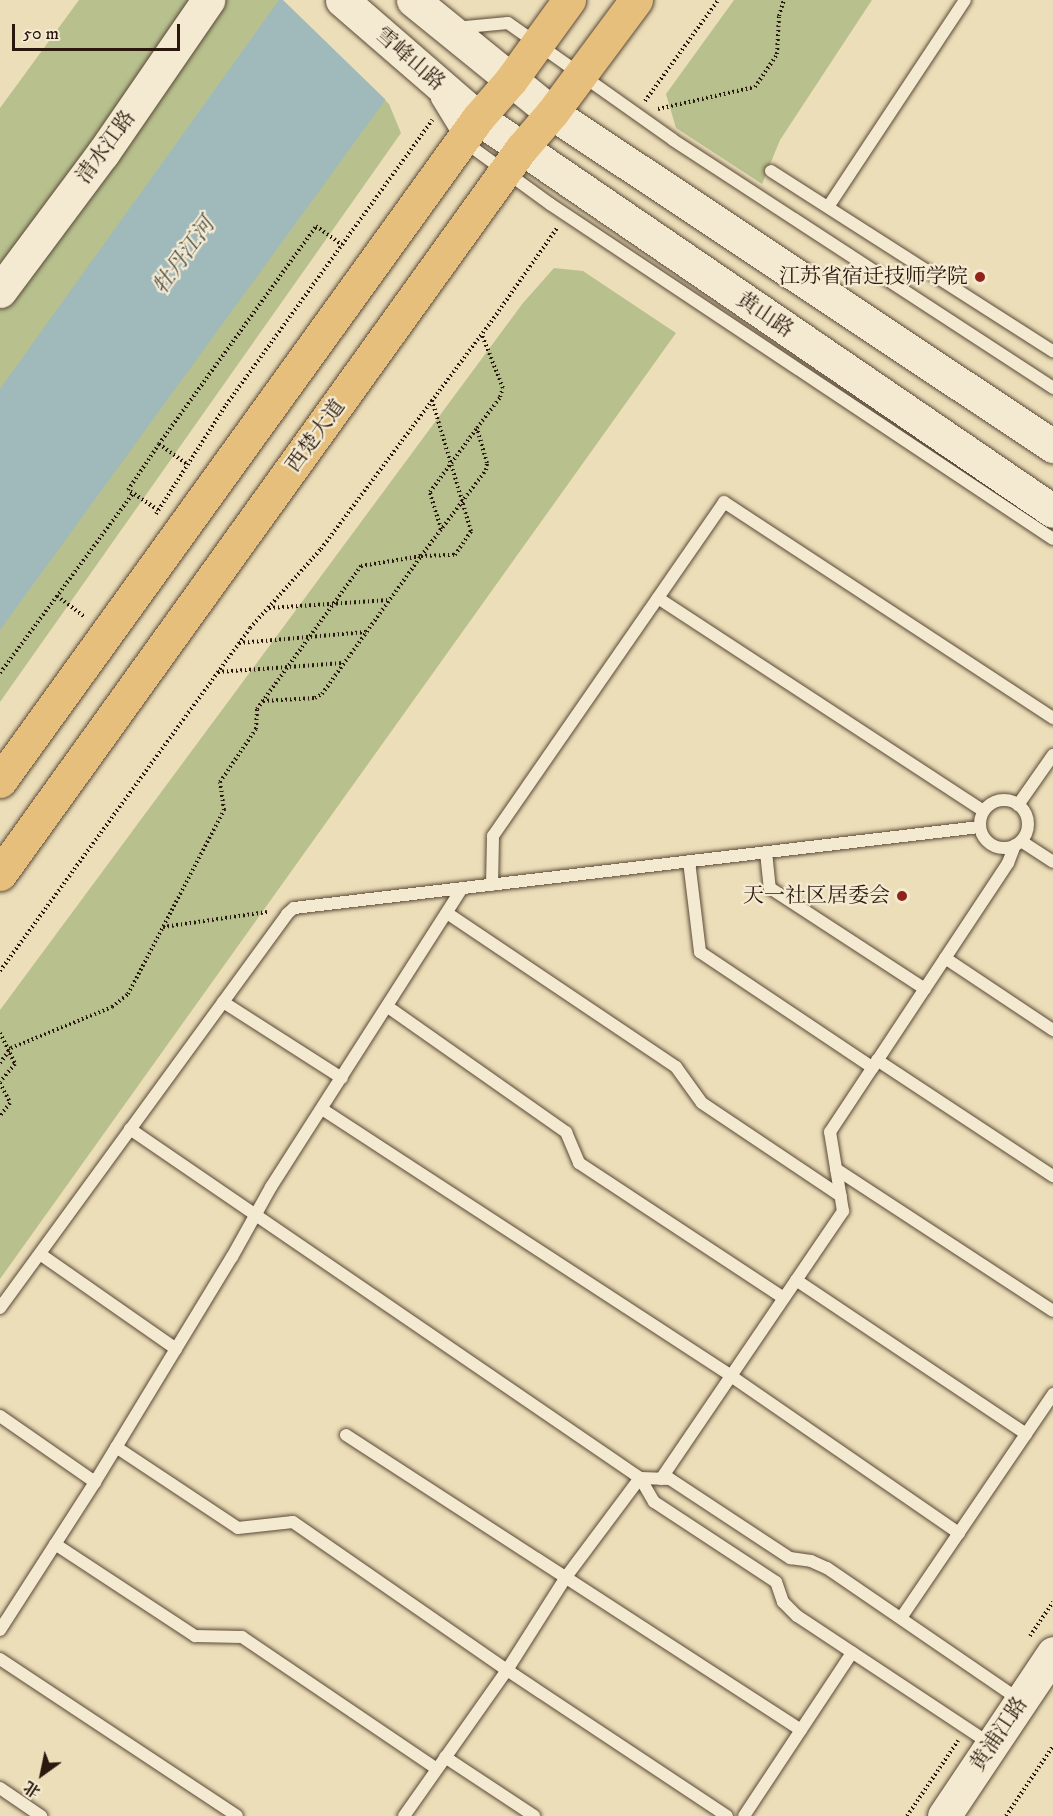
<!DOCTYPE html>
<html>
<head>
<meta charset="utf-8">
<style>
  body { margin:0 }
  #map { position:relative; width:1053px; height:1816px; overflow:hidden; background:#ecdeb8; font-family:"IM FELL DW Pica","Noto Serif SC",serif }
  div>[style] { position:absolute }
  .green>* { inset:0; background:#b8c18e }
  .water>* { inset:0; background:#a0b9bb }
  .pier>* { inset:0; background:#ecdeb8 }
  .path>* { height:4px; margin-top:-2px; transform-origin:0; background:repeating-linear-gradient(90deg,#2a170d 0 1.5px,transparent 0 4.5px) }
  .roads { filter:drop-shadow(0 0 2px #5a4938) drop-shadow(0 0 2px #5a4938) }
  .lane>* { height:12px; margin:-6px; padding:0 6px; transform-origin:6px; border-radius:6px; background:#f3ead1 }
  .lane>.ring { margin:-6px; padding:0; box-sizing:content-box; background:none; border:12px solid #f3ead1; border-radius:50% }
  .secondary>* { height:33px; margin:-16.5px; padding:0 16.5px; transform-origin:16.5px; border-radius:16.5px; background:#f3ead1 }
  .highway>* { height:33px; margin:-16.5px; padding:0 16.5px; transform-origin:16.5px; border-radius:16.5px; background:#e6bf7c }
  .dots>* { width:16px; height:16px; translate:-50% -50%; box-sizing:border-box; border:3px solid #f3ead1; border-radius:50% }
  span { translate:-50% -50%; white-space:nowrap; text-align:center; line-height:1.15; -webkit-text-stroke:4.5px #f3ead1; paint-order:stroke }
  .street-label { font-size:21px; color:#2a170d }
  .poi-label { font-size:21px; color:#2a170d }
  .right { translate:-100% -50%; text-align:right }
  .water-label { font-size:22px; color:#53504a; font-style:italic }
  .north { position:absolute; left:12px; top:1744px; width:60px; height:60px; -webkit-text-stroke:4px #f3ead1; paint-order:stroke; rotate:213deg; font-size:16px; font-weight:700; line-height:24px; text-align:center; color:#2a170d }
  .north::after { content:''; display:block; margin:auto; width:21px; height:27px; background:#2a170d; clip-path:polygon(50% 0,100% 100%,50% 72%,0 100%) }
  .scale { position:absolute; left:12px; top:24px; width:168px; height:27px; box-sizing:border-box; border:3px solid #2a170d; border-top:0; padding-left:8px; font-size:18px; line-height:21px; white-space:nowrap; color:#2a170d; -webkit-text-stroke:4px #f3ead1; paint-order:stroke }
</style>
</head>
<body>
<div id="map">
  <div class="green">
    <div style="clip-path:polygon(79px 0,282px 0,389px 104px,401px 133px,0 702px,0 108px)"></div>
    <div style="clip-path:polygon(734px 0,872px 0,780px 140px,762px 184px,676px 128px,666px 94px)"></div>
    <div style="clip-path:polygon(554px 268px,583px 271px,676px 333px,0 1279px,0 1010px,523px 303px)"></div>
  </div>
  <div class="water">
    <div style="clip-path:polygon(279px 0,458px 0,0 630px,0 389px)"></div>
  </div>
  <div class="pier">
    <div style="clip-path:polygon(283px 0,461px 0,388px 102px)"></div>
  </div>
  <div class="path">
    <div style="left:645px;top:101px;width:125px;rotate:-54.1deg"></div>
    <div style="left:658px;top:109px;width:99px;rotate:-12.8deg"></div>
    <div style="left:755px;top:87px;width:40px;rotate:-56deg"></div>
    <div style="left:777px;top:54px;width:38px;rotate:-87deg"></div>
    <div style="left:779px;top:16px;width:17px;rotate:-73deg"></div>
    <div style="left:159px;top:444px;width:269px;rotate:-54.2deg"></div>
    <div style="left:316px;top:226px;width:32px;rotate:36deg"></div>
    <div style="left:158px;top:510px;width:36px;rotate:-146deg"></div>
    <div style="left:128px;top:490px;width:55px;rotate:-56deg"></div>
    <div style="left:159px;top:444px;width:34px;rotate:36deg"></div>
    <div style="left:156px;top:514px;width:130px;rotate:-57.3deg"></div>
    <div style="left:226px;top:405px;width:352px;rotate:-54.1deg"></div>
    <div style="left:441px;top:529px;width:39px;rotate:-107deg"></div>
    <div style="left:430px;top:492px;width:79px;rotate:-53.7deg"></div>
    <div style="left:57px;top:596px;width:35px;rotate:37deg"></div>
    <div style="left:269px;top:608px;width:120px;rotate:-3.8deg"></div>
    <div style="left:239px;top:643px;width:127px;rotate:-5deg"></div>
    <div style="left:218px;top:672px;width:125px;rotate:-4.1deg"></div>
    <div style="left:0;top:673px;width:224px;rotate:-53.5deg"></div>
    <div style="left:263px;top:701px;width:52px;rotate:-3.3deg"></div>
    <div style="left:315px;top:698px;width:8px;rotate:-30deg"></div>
    <div style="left:322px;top:694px;width:170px;rotate:-54.3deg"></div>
    <div style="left:421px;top:556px;width:34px;rotate:-2deg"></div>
    <div style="left:455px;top:555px;width:29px;rotate:-56deg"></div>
    <div style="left:471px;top:531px;width:137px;rotate:-106.6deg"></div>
    <div style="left:163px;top:927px;width:105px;rotate:-8.2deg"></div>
    <div style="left:0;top:971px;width:424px;rotate:-53.9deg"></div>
    <div style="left:250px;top:628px;width:106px;rotate:-48.1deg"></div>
    <div style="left:321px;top:549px;width:284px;rotate:-53.2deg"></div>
    <div style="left:491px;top:322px;width:115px;rotate:-54.9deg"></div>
    <div style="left:0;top:1033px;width:34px;rotate:64deg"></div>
    <div style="left:15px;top:1064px;width:23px;rotate:130deg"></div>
    <div style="left:0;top:1063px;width:19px;rotate:-54deg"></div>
    <div style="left:11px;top:1048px;width:109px;rotate:-22.1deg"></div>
    <div style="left:112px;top:1007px;width:21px;rotate:-39deg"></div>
    <div style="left:128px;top:994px;width:208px;rotate:-62.4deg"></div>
    <div style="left:224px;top:810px;width:28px;rotate:-98deg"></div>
    <div style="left:220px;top:782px;width:64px;rotate:-55.8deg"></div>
    <div style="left:256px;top:729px;width:20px;rotate:-87deg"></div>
    <div style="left:257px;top:709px;width:177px;rotate:-54deg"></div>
    <div style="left:361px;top:566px;width:61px;rotate:-9.5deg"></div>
    <div style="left:421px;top:556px;width:108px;rotate:-52.9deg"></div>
    <div style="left:486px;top:470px;width:7px;rotate:-82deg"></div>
    <div style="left:487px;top:463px;width:36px;rotate:-106deg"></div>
    <div style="left:477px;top:428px;width:39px;rotate:-53deg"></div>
    <div style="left:500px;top:397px;width:9px;rotate:-72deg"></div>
    <div style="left:503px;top:388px;width:57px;rotate:-111.6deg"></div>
    <div style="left:0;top:1083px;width:22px;rotate:63deg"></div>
    <div style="left:10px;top:1103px;width:16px;rotate:128deg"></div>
    <div style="left:1030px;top:1636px;width:41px;rotate:-55.9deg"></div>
    <div style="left:907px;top:1816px;width:91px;rotate:-55.8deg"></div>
    <div style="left:1006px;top:1816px;width:84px;rotate:-56.1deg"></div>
  </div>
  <div class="roads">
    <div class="lane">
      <div style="left:455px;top:28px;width:53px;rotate:-5.4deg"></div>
      <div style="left:508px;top:23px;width:202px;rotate:35.3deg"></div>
      <div style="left:673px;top:140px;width:454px;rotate:33.1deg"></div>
      <div style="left:437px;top:99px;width:48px;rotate:58.6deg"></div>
      <div style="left:462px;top:140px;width:109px;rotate:36deg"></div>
      <div style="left:550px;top:204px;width:604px;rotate:33.66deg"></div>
      <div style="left:771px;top:171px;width:335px;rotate:32.6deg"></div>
      <div style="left:828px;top:207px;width:248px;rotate:-56.5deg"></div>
      <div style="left:658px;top:598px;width:389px;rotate:33.2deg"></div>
      <div class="ring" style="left:980px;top:800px;width:36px;height:36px"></div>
      <div style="left:1018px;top:805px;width:61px;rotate:-55deg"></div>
      <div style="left:1021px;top:841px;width:38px;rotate:33deg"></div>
      <div style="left:766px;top:852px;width:36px;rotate:84deg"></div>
      <div style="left:770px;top:888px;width:185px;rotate:33.1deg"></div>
      <div style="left:689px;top:861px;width:92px;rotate:83.1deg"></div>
      <div style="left:700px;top:952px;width:208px;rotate:33.8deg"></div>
      <div style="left:492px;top:885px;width:49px;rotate:-88.8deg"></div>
      <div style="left:493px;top:836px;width:406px;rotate:-55.3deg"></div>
      <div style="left:724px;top:502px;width:394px;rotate:33.3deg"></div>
      <div style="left:447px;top:913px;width:276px;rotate:33.9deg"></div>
      <div style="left:676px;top:1067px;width:44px;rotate:54.2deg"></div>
      <div style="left:702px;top:1103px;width:167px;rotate:33.8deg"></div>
      <div style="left:945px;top:958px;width:130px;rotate:33.7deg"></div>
      <div style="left:223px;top:1002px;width:141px;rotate:32.6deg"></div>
      <div style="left:388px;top:1007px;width:218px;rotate:35.1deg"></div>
      <div style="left:566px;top:1132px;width:34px;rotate:67deg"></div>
      <div style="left:579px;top:1163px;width:245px;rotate:33.4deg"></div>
      <div style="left:877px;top:1060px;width:211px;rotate:33.4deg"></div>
      <div style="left:322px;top:1109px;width:488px;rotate:33.1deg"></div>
      <div style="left:731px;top:1376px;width:277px;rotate:34.6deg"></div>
      <div style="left:130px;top:1129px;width:618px;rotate:34.38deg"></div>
      <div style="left:640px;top:1478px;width:124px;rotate:126.8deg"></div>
      <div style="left:566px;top:1577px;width:110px;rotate:122.4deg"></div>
      <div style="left:507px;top:1670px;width:179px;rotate:125.2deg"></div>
      <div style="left:836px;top:1169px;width:259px;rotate:33.2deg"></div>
      <div style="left:40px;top:1254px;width:166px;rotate:34.9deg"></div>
      <div style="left:796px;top:1280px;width:277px;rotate:33.8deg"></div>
      <div style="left:0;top:1308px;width:487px;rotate:-53.9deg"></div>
      <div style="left:287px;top:914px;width:9px;rotate:-41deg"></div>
      <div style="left:294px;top:908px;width:690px;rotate:-6.74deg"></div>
      <div style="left:0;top:1416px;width:116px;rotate:34.8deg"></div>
      <div style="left:346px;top:1435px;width:542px;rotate:32.96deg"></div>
      <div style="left:116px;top:1447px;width:146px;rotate:33.6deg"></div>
      <div style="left:238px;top:1528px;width:55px;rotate:-6.2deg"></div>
      <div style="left:293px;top:1522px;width:260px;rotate:34.7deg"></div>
      <div style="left:507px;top:1670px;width:264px;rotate:33.6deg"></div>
      <div style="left:661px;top:1479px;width:324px;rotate:-55.8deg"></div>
      <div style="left:843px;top:1211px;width:80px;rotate:-99.3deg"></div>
      <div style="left:830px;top:1132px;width:323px;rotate:-56.5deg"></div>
      <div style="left:1008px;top:863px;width:19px;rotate:-69deg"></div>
      <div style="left:55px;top:1544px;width:168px;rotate:33.3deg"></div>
      <div style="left:195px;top:1636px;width:47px;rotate:1.2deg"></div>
      <div style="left:242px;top:1637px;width:235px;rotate:34.1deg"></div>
      <div style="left:901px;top:1618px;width:271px;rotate:-55.8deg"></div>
      <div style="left:0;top:1630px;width:176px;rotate:-57.3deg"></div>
      <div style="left:95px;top:1482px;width:263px;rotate:-58.7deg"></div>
      <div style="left:232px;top:1257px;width:80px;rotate:-60.9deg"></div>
      <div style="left:271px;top:1187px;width:355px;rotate:-57.4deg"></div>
      <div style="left:0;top:1659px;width:284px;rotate:33.5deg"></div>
      <div style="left:992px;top:1745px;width:234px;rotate:-146.5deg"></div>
      <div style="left:797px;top:1616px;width:20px;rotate:-135deg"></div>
      <div style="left:783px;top:1602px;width:21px;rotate:-109deg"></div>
      <div style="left:776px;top:1582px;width:146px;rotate:-146.7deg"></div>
      <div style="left:654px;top:1502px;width:28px;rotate:-120deg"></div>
      <div style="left:640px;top:1478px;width:30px;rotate:2deg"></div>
      <div style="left:670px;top:1479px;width:144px;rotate:33.4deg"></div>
      <div style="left:790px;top:1558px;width:21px;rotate:8deg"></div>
      <div style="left:811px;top:1561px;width:17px;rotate:24deg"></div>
      <div style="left:827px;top:1568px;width:234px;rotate:34.4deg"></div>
      <div style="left:445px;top:1757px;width:107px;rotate:33.5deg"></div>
      <div style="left:0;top:1788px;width:50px;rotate:34.3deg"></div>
      <div style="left:744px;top:1816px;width:196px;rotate:-56.5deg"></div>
    </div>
    <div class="secondary">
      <div style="left:342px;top:0;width:180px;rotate:40.9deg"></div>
      <div style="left:478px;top:118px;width:696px;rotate:34.35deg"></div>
      <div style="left:413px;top:0;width:179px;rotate:39.1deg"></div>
      <div style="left:552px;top:113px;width:602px;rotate:33.61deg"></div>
      <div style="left:0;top:291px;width:172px;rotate:-53.3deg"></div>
      <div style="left:103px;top:153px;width:186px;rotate:-55.5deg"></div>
      <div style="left:944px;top:1816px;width:196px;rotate:-56.2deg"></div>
    </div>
    <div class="highway">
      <div style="left:0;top:781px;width:817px;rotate:-54.21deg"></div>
      <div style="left:478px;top:118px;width:50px;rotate:-49deg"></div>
      <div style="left:511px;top:80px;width:99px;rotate:-54.1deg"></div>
      <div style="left:0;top:874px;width:893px;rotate:-54.3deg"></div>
      <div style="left:521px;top:149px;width:48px;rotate:-49.3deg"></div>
      <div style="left:552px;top:113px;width:141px;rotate:-53.4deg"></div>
    </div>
  </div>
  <div class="dots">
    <div style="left:980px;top:277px;background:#8f2418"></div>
    <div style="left:902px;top:896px;background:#8f2418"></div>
  </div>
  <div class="street-label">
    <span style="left:410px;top:59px;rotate:41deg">雪峰山路</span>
    <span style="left:106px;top:147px;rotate:-54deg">清水江路</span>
    <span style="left:765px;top:315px;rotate:34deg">黄山路</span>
    <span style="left:316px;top:436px;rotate:-54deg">西楚大道</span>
    <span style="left:999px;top:1734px;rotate:-56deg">黄浦江路</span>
  </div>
  <div class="poi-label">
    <span class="right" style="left:968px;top:277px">江苏省宿迁技师学院</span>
    <span class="right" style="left:890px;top:896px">天一社区居委会</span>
  </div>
  <div class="water-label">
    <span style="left:184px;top:256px;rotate:-54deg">牡丹江河</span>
  </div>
  <div class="north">北</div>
  <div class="scale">50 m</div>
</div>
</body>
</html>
